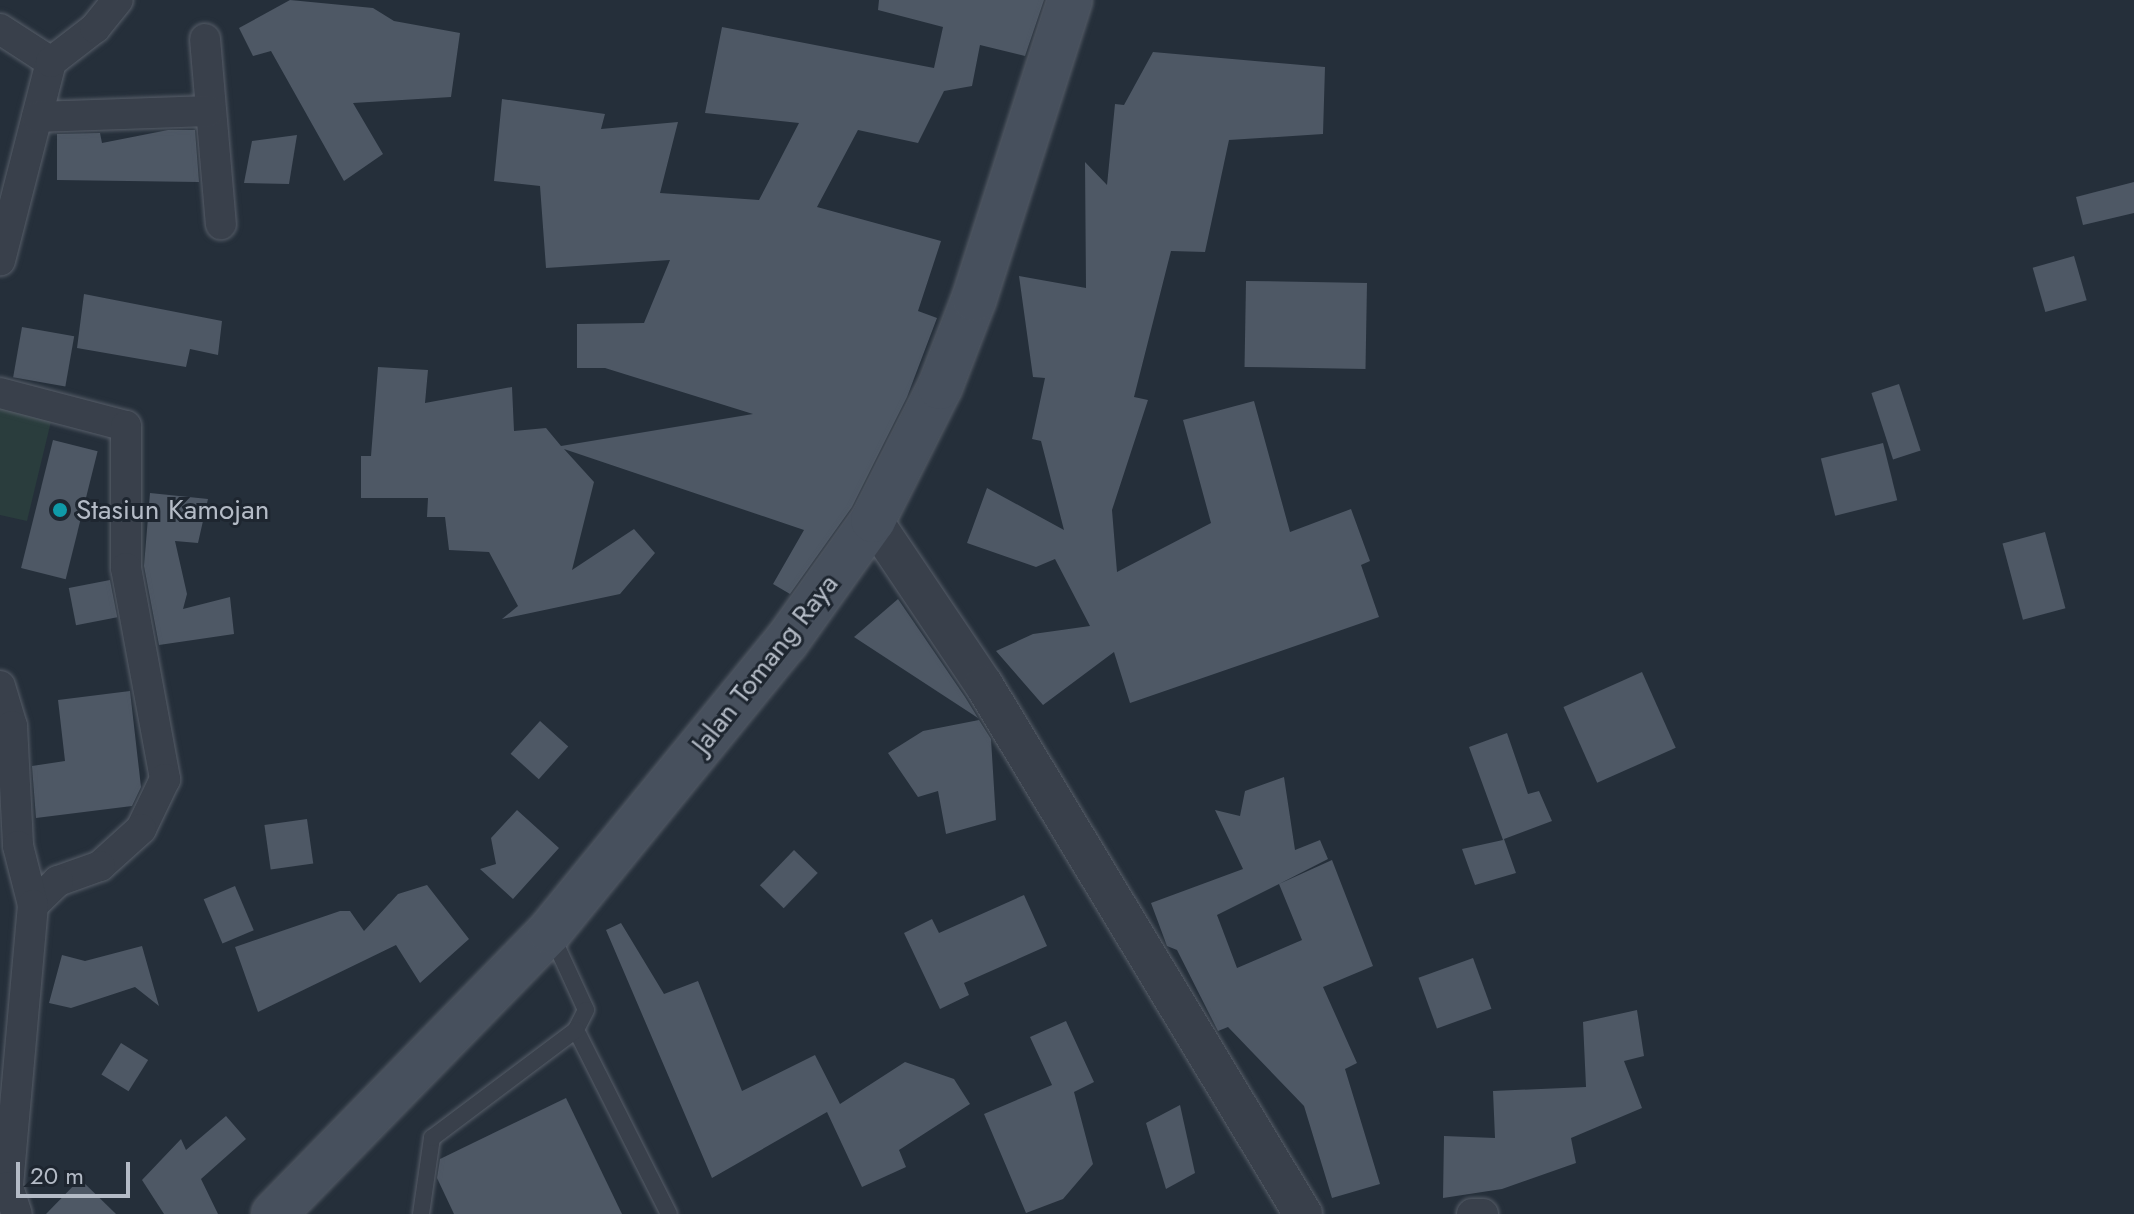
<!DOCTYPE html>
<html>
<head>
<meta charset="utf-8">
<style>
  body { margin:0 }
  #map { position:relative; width:2134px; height:1214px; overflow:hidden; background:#252f3a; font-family:Jost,sans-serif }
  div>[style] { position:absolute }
  .green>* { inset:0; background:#2a3d3d }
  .building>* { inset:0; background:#4e5865; transform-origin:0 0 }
  .roads { filter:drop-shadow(0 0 2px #575e69) drop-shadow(0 0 2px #575e69) }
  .service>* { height:16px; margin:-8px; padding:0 8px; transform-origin:8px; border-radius:8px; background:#39404b }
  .minor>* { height:30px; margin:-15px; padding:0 15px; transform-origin:15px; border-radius:15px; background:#39404b }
  .tertiary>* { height:38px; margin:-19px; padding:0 19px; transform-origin:19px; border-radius:19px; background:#39404b }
  .secondary>* { height:44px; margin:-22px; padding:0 22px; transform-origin:22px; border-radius:22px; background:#47505d }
  .dots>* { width:22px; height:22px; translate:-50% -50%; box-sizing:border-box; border:4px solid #1e2630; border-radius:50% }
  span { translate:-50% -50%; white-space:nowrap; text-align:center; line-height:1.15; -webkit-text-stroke:6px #1e2630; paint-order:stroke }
  .poi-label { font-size:28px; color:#b4bbc6 }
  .left { translate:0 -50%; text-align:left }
  .street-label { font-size:28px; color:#b4bbc6 }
  .scale { position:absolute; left:16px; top:1162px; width:114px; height:36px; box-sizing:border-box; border:4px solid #b4bbc6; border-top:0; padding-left:10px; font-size:24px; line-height:28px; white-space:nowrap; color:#b4bbc6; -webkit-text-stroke:6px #1e2630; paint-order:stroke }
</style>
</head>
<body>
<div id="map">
  <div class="green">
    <div style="clip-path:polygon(0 397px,54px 409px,27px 521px,0 515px)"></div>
  </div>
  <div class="building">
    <div style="clip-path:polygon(290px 0,373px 8px,394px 21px,460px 33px,451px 97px,353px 103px,383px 154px,344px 181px,271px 51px,253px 56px,239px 28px)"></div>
    <div style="clip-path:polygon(879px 0,1044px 0,1025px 56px,980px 45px,972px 86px,944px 91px,918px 143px,858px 130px,817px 207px,941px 241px,918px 311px,937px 318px,907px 397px,852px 507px,790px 594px,773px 584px,804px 530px,564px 449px,594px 482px,572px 570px,634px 529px,655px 553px,620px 594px,502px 619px,518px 606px,489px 552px,449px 550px,445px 517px,427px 517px,428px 498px,361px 498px,361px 456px,371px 456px,378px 367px,428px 370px,425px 403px,512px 387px,514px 431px,546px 428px,561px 446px,753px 414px,605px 368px,577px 368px,577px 324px,644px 323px,670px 260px,546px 268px,540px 186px,494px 181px,502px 99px,605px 114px,601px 129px,678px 122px,660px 193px,759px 200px,799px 123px,705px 113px,722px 27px,934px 68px,943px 27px,878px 10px)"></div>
    <div style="clip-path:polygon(1153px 52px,1325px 67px,1323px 134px,1229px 140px,1205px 252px,1171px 251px,1134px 397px,1148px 400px,1112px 510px,1117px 572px,1211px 523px,1183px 420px,1254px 401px,1290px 532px,1351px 509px,1370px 561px,1361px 565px,1379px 617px,1130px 703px,1114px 652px,1043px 705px,996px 651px,1033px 634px,1090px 626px,1055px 559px,1036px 567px,967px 543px,987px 488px,1064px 530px,1041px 441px,1032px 439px,1045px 378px,1033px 377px,1019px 276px,1086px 288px,1085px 162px,1107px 185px,1115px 104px,1124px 105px)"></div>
    <div style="clip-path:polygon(168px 130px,195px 130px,199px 182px,57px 180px,57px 134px,100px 133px,102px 143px)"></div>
    <div style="clip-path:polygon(297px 135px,289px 184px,244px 183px,252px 141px)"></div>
    <div style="clip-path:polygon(2134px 182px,2134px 213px,2083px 225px,2076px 197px)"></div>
    <div style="left:2074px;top:256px;width:46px;height:43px;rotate:74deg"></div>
    <div style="left:1367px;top:283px;width:86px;height:121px;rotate:91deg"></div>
    <div style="clip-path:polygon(84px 294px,222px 321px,218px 355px,190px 349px,186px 367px,77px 348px)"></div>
    <div style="left:22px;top:327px;width:53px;height:51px;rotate:10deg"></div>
    <div style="left:1899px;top:384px;width:70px;height:29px;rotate:72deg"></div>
    <div style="left:53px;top:440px;width:46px;height:132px;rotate:14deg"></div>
    <div style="left:1883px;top:443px;width:59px;height:64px;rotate:76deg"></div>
    <div style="clip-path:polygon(150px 493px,208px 499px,198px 543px,175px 541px,187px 594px,183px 609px,230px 597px,234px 634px,159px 645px,144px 566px)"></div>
    <div style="left:2045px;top:532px;width:79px;height:44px;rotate:75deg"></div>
    <div style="left:110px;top:580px;width:38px;height:42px;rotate:79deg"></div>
    <div style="clip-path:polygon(898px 599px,965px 697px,978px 718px,854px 637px)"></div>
    <div style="left:1642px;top:672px;width:83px;height:86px;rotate:66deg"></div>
    <div style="clip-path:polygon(130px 691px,141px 787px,132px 806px,36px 818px,32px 766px,65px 761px,58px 700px)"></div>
    <div style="clip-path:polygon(979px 720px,991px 739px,996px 820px,946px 834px,938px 791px,918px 797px,888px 753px,923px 731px)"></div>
    <div style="left:540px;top:721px;width:38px;height:44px;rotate:42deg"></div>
    <div style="clip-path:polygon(1507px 733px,1528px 794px,1539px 791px,1552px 821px,1504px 839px,1516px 873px,1475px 885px,1462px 849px,1503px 840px,1469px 747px)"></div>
    <div style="clip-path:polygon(evenodd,1284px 777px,1295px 850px,1320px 840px,1328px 859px,1279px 884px,1332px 860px,1373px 966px,1323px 987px,1357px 1063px,1345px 1069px,1380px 1184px,1332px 1198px,1304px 1106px,1228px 1027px,1218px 1031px,1177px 950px,1167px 946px,1151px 903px,1243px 869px,1215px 810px,1240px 816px,1245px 791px,1284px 777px,1279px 884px,1302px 940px,1237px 968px,1217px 915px,1279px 884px)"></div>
    <div style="clip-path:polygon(517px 810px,559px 848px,513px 899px,480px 869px,496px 864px,491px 838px)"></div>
    <div style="left:307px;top:819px;width:45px;height:43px;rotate:82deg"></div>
    <div style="left:794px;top:850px;width:33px;height:49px;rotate:44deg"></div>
    <div style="clip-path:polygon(427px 885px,469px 939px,420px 983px,396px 945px,258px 1012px,235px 947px,340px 911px,350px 911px,364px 931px,398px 894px)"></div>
    <div style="left:235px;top:886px;width:48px;height:34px;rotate:67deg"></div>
    <div style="clip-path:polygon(1024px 895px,1047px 946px,964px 983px,969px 995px,940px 1009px,904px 933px,932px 919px,939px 933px)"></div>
    <div style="clip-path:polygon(621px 923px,664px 994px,698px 981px,742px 1091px,815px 1055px,840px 1104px,905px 1062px,954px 1079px,970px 1104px,899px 1150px,906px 1167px,862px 1187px,827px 1112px,712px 1178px,606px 930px)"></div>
    <div style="clip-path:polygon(142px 946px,159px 1006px,135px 987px,71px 1008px,49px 1003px,62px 955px,85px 961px)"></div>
    <div style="left:1473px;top:958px;width:54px;height:58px;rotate:70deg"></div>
    <div style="clip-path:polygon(1637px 1010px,1644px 1056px,1624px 1061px,1642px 1108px,1571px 1138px,1576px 1163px,1502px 1189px,1443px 1198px,1444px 1136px,1495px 1138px,1493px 1091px,1586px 1087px,1583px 1022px)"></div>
    <div style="clip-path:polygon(1066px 1021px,1094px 1082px,1074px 1092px,1093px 1164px,1063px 1199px,1026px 1213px,984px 1114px,1052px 1085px,1030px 1037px)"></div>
    <div style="left:121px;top:1043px;width:32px;height:37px;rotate:32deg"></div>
    <div style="clip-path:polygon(566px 1098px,622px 1214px,454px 1214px,437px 1178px,440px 1159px)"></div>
    <div style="clip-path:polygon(1180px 1105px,1195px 1173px,1166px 1189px,1146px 1123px)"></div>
    <div style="clip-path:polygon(226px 1116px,246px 1139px,201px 1179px,218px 1214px,164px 1214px,142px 1180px,181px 1139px,186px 1150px)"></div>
    <div style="clip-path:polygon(80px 1179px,116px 1214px,46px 1214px)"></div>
  </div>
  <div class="roads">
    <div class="service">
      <div style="left:552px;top:936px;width:81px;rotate:65.3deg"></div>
      <div style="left:586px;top:1010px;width:22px;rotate:117deg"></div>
      <div style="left:576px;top:1030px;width:206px;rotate:63.2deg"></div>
      <div style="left:421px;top:1214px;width:77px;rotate:-81.8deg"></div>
      <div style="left:432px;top:1138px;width:180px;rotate:-36.9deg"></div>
    </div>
    <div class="minor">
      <div style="left:0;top:29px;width:61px;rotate:32.9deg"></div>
      <div style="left:51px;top:62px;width:205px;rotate:104.4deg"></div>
      <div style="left:205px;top:39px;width:186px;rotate:85.1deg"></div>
      <div style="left:51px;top:62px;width:56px;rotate:-37.7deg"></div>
      <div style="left:95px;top:28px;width:36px;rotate:-51deg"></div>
      <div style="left:37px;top:117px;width:172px;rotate:-2deg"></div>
      <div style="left:0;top:393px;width:130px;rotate:14.7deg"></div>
      <div style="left:126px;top:426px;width:142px;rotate:90deg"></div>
      <div style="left:126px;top:568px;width:215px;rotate:79.5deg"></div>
      <div style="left:165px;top:779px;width:55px;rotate:115.6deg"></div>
      <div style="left:141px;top:829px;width:55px;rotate:137.9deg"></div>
      <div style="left:100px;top:866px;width:45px;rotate:160.3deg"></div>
      <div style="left:58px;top:881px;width:35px;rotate:136deg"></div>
      <div style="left:0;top:686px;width:42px;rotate:73.3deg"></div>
      <div style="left:12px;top:726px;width:120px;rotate:87.1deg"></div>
      <div style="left:18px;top:846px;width:61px;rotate:75.7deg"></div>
      <div style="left:33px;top:905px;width:283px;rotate:95.1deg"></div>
      <div style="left:8px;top:1187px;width:28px;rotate:72deg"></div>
      <div style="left:1472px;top:1214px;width:11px"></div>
    </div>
    <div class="tertiary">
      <div style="left:873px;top:520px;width:199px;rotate:56.1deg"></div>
      <div style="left:984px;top:685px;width:618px;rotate:58.91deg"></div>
    </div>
    <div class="secondary">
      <div style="left:274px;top:1214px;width:395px;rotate:-45.7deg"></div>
      <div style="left:550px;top:931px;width:373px;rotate:-50.8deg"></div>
      <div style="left:786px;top:642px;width:150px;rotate:-54.5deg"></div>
      <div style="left:873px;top:520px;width:149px;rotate:-63.3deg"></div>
      <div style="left:940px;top:387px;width:94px;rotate:-68.9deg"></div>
      <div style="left:974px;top:299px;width:314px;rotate:-72.2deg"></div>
    </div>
  </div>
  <div class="dots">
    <div style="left:60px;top:510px;background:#0f9aa8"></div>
  </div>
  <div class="poi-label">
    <span class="left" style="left:76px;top:510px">Stasiun Kamojan</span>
  </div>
  <div class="street-label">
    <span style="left:765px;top:664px;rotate:-52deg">Jalan Tomang Raya</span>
  </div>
  <div class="scale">20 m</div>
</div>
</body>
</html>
